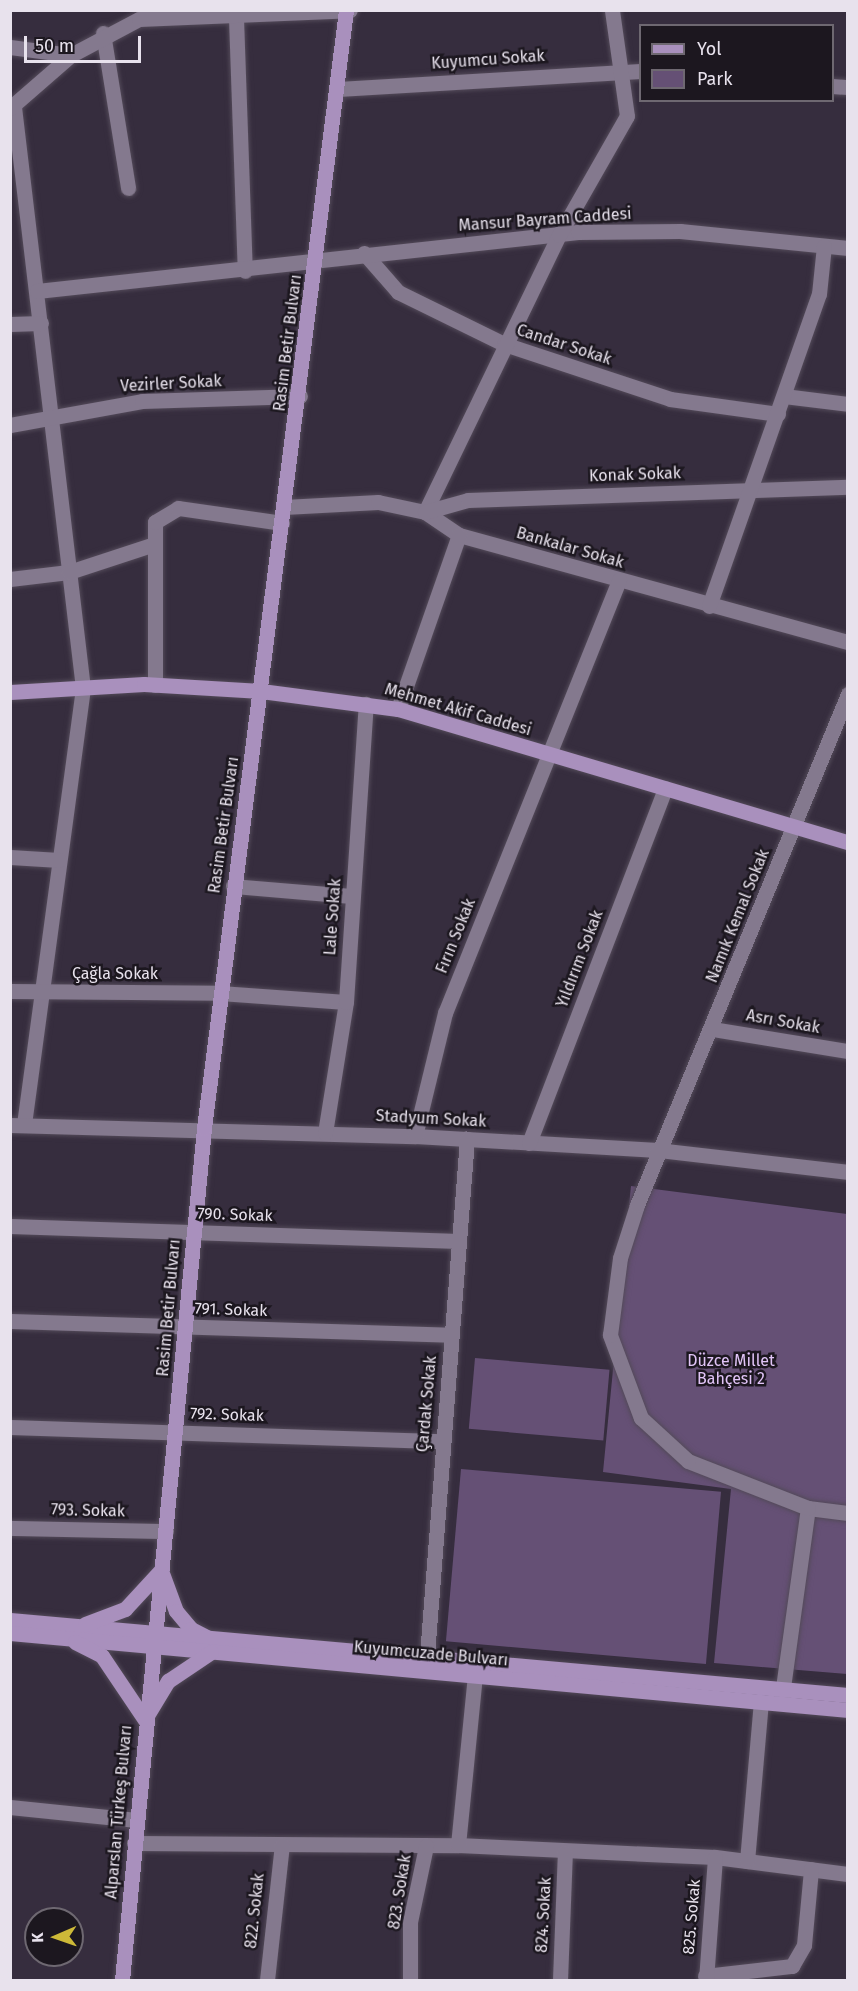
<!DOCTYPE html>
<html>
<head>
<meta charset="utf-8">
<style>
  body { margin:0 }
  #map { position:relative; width:858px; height:1991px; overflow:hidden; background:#362d3e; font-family:"Fira Sans",sans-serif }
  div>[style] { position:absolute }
  .green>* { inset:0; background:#655075; transform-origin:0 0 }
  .roads { filter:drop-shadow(0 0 2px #534a59) drop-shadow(0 0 2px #534a59) }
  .minor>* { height:15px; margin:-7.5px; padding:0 7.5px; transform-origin:7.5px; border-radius:7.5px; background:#84798e }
  .major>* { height:15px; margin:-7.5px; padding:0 7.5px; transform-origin:7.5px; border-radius:7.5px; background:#a990bd }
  span { translate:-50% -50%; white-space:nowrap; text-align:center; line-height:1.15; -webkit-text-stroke:5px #1c171f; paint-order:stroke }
  .street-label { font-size:16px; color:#e8e2ed }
  .park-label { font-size:16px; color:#e1c4f7 }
  .frame { position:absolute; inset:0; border:12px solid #e8e2ed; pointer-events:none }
  .legend { position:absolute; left:639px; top:24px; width:195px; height:78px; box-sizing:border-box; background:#1c171f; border:2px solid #6e6871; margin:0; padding:8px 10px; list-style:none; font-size:18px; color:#e8e2ed }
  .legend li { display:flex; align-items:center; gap:12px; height:30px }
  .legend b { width:30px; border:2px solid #6e6871 }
  .north { position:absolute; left:24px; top:1907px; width:60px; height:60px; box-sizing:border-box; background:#1c171f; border:2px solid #6e6871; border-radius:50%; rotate:268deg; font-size:16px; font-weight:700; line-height:24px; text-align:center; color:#e8e2ed }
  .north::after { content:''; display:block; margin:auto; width:21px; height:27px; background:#cdb938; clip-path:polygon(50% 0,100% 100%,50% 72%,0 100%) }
  .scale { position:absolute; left:24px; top:36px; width:117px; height:27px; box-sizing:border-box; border:3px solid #e8e2ed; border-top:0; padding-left:8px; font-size:18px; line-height:21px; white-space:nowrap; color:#e8e2ed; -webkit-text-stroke:4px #1c171f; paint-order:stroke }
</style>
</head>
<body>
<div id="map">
  <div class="green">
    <div style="clip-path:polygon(631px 1186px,847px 1214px,847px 1674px,714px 1663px,731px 1489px,603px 1472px)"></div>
    <div style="left:475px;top:1358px;width:135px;height:71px;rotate:5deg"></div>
    <div style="left:461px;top:1469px;width:261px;height:173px;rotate:5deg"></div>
  </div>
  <div class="roads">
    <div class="minor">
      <div style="left:236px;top:18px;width:253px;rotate:88deg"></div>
      <div style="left:103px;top:33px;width:157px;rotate:80.8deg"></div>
      <div style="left:10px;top:47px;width:62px;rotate:7.5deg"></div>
      <div style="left:832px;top:86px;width:16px;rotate:4deg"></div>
      <div style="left:338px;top:89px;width:303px;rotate:-3.4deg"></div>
      <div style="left:14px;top:107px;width:585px;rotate:83.23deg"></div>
      <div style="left:83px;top:688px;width:441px;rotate:97.7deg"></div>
      <div style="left:10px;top:108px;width:81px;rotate:-41deg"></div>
      <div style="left:71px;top:55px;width:77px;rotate:-27.9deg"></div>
      <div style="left:139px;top:19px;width:211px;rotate:-2.4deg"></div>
      <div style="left:364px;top:253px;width:52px;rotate:48.9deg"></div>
      <div style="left:398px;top:292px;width:118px;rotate:26.1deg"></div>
      <div style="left:504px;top:344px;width:175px;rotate:18.3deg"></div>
      <div style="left:670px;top:399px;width:109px;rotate:7.9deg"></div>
      <div style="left:37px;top:291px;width:544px;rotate:-6.22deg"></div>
      <div style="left:578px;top:232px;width:102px;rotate:-0.6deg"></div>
      <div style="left:680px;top:231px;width:169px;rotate:5.8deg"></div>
      <div style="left:10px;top:324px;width:31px;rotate:-2deg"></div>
      <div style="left:784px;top:396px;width:64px;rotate:7.1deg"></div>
      <div style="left:10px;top:425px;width:134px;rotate:-10.3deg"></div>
      <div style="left:142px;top:401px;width:158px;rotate:-1.8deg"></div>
      <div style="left:284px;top:507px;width:94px;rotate:-3deg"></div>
      <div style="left:378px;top:502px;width:48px;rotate:12deg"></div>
      <div style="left:425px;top:512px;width:41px;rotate:34.1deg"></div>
      <div style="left:459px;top:535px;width:403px;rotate:15.4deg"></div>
      <div style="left:425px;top:512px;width:308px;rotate:-64.2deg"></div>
      <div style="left:559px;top:235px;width:137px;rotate:-60.3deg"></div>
      <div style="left:627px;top:116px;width:107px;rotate:-98.1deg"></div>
      <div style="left:425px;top:512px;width:45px;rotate:-15.6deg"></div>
      <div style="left:468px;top:500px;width:380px;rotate:-2deg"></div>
      <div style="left:10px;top:579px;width:59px;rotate:-6.8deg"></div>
      <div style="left:69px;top:572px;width:86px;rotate:-18.2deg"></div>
      <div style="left:709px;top:606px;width:331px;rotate:-70.6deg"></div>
      <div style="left:819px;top:294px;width:48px;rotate:-84.1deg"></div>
      <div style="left:155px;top:685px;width:163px;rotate:-90deg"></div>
      <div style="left:155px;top:522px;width:27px;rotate:-31deg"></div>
      <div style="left:178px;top:508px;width:105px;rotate:8.2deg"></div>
      <div style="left:398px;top:709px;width:184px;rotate:-70.7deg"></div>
      <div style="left:10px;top:857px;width:49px;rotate:3.5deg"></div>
      <div style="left:233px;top:886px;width:120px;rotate:4.8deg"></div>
      <div style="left:10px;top:991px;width:210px;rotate:0.5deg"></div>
      <div style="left:220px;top:993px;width:126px;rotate:4.1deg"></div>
      <div style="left:713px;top:1029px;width:137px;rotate:9.3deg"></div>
      <div style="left:10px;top:1125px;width:405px;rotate:1.6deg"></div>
      <div style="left:415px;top:1136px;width:243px;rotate:3.3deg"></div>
      <div style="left:658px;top:1150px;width:191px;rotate:6.6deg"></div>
      <div style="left:325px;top:1133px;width:133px;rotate:-80.9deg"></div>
      <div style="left:346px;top:1002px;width:299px;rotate:-86.2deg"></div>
      <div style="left:415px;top:1136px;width:127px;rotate:-76.3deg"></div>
      <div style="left:445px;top:1013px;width:467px;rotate:-68.1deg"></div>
      <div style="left:529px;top:1143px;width:380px;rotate:-69deg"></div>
      <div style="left:10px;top:1226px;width:449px;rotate:1.9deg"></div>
      <div style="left:10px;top:1321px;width:441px;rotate:1.8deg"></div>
      <div style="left:10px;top:1427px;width:432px;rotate:1.9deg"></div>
      <div style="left:808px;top:1508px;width:40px;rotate:7.1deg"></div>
      <div style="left:10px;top:1528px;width:156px;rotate:1.1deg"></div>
      <div style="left:426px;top:1668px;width:531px;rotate:-85.57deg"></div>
      <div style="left:781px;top:1702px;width:196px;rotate:-82.1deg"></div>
      <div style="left:808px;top:1508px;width:129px;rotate:-158.6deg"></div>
      <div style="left:688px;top:1461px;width:64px;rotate:-137.5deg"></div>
      <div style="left:641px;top:1418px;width:89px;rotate:-110.5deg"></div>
      <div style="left:610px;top:1335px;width:78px;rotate:-82.6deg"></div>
      <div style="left:620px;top:1258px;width:56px;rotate:-72.2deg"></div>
      <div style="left:637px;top:1205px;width:553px;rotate:-67.56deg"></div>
      <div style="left:10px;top:1807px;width:127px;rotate:5.9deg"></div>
      <div style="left:134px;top:1843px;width:324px;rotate:0.4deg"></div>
      <div style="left:458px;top:1845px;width:257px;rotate:2.7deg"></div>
      <div style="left:715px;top:1857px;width:134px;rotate:7.3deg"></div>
      <div style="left:458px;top:1845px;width:182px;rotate:-84.3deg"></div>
      <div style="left:747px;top:1861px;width:160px;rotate:-85deg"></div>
      <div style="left:705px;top:1976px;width:88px;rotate:-6.6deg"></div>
      <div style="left:792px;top:1966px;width:24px;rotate:-60deg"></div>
      <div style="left:804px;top:1945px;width:76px;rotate:-84.7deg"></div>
      <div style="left:267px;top:1980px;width:136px;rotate:-83.7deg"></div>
      <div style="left:410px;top:1980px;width:58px;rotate:-90deg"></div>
      <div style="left:410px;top:1922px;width:78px;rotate:-78.1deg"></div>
      <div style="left:560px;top:1980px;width:128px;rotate:-87.8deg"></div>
      <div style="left:706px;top:1980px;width:123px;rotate:-85.8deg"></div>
    </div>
    <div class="major">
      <div style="left:10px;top:692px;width:134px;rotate:-3.4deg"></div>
      <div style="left:144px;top:684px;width:117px;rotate:3.4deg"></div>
      <div style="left:261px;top:691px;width:138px;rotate:7.5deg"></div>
      <div style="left:398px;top:709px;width:469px;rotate:16.5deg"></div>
      <div style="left:162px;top:1573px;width:40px;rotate:69.8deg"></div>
      <div style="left:176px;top:1611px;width:23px;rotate:50deg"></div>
      <div style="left:191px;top:1629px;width:18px;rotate:27deg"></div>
      <div style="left:10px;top:1620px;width:841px;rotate:5.11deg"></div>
      <div style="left:85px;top:1624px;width:43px;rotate:-20.6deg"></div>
      <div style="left:125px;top:1609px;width:53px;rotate:-47.3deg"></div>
      <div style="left:10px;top:1633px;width:842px;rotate:5.25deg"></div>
      <div style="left:75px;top:1642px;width:30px;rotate:27deg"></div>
      <div style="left:102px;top:1656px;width:77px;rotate:56.1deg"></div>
      <div style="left:148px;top:1714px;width:39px;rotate:-59deg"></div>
      <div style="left:168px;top:1681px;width:52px;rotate:-34deg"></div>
      <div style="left:122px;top:1980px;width:856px;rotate:-84.5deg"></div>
      <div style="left:204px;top:1128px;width:1127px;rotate:-82.76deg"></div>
    </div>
  </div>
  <div class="street-label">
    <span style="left:488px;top:60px;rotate:-4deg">Kuyumcu Sokak</span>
    <span style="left:545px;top:220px;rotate:-4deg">Mansur Bayram Caddesi</span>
    <span style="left:288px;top:343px;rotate:-83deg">Rasim Betir Bulvarı</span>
    <span style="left:564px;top:345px;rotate:18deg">Candar Sokak</span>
    <span style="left:171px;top:384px;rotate:-3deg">Vezirler Sokak</span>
    <span style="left:635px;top:475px;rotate:-2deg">Konak Sokak</span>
    <span style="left:570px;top:548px;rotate:16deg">Bankalar Sokak</span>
    <span style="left:458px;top:710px;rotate:16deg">Mehmet Akif Caddesi</span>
    <span style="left:224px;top:825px;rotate:-82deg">Rasim Betir Bulvarı</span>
    <span style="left:738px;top:916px;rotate:-68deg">Namık Kemal Sokak</span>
    <span style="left:333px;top:917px;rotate:-86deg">Lale Sokak</span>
    <span style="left:456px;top:936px;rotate:-68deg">Fırın Sokak</span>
    <span style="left:580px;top:959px;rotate:-69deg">Yıldırım Sokak</span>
    <span style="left:115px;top:974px">Çağla Sokak</span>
    <span style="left:783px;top:1022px;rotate:10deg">Asrı Sokak</span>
    <span style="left:431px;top:1119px;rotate:3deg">Stadyum Sokak</span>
    <span style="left:235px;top:1215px;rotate:2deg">790. Sokak</span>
    <span style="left:169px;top:1308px;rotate:-85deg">Rasim Betir Bulvarı</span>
    <span style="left:231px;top:1310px;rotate:2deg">791. Sokak</span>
    <span style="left:427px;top:1404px;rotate:-85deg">Çardak Sokak</span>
    <span style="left:227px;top:1415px;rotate:2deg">792. Sokak</span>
    <span style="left:88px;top:1511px;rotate:1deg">793. Sokak</span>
    <span style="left:431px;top:1654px;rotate:5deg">Kuyumcuzade Bulvarı</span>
    <span style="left:119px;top:1812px;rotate:-85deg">Alparslan Türkeş Bulvarı</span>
    <span style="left:400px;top:1892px;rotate:-81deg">823. Sokak</span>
    <span style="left:255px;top:1911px;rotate:-84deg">822. Sokak</span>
    <span style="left:544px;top:1915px;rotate:-87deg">824. Sokak</span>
    <span style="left:692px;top:1917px;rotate:-85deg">825. Sokak</span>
  </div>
  <div class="park-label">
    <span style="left:731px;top:1370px">Düzce Millet<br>Bahçesi 2</span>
  </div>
  <div class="frame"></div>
  <ul class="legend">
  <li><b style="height:8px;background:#a990bd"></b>Yol</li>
  <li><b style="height:16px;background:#655075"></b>Park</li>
  </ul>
  <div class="north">K</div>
  <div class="scale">50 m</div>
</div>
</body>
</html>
